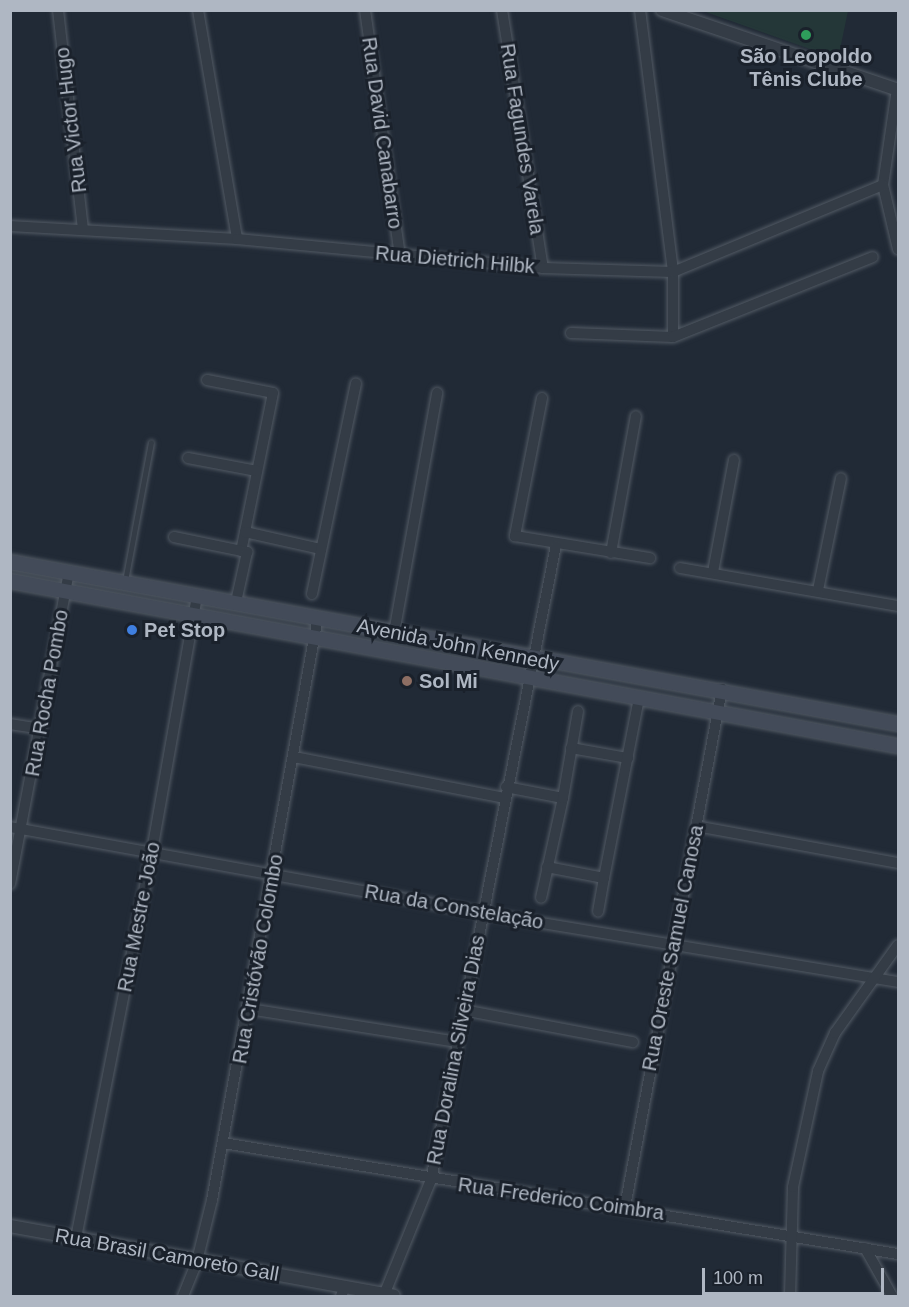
<!DOCTYPE html>
<html>
<head>
<meta charset="utf-8">
<style>
  body { margin:0 }
  #map { position:relative; width:909px; height:1307px; overflow:hidden; background:#212a36; font-family:Arial,sans-serif }
  div>[style] { position:absolute }
  .green>* { inset:0; background:#243738 }
  .roads { filter:drop-shadow(0 0 2px #525a64) drop-shadow(0 0 2px #525a64) }
  .service>* { height:5px; margin:-2.5px; padding:0 2.5px; transform-origin:2.5px; border-radius:2.5px; background:#343c46 }
  .minor>* { height:10px; margin:-5px; padding:0 5px; transform-origin:5px; border-radius:5px; background:#343c46 }
  .tertiary>* { height:12px; margin:-6px; padding:0 6px; transform-origin:6px; border-radius:6px; background:#343c46 }
  .secondary>* { height:14px; margin:-7px; padding:0 7px; transform-origin:7px; border-radius:7px; background:#434b59 }
  .dots>* { width:16px; height:16px; translate:-50% -50%; box-sizing:border-box; border:3px solid #1a212b; border-radius:50% }
  span { translate:-50% -50%; white-space:nowrap; text-align:center; line-height:1.15; -webkit-text-stroke:6px #1a212b; paint-order:stroke }
  .poi-label { font-size:20px; color:#afb7c3; font-weight:700 }
  .left { translate:0 -50%; text-align:left }
  .street-label { font-size:20px; color:#afb7c3 }
  .frame { position:absolute; inset:0; border:12px solid #afb7c3; pointer-events:none }
  .scale { position:absolute; left:702px; top:1268px; width:182px; height:27px; box-sizing:border-box; border:3px solid #afb7c3; border-top:0; padding-left:8px; font-size:18px; line-height:21px; white-space:nowrap; color:#afb7c3; -webkit-text-stroke:4px #1a212b; paint-order:stroke }
</style>
</head>
<body>
<div id="map">
  <div class="green">
    <div style="clip-path:polygon(703px 11px,848px 11px,838px 59px)"></div>
  </div>
  <div class="roads">
    <div class="service">
      <div style="left:125px;top:581px;width:141px;rotate:-79.4deg"></div>
    </div>
    <div class="minor">
      <div style="left:58px;top:10px;width:221px;rotate:83.5deg"></div>
      <div style="left:198px;top:10px;width:232px;rotate:80.3deg"></div>
      <div style="left:365px;top:10px;width:248px;rotate:81.9deg"></div>
      <div style="left:502px;top:10px;width:261px;rotate:81deg"></div>
      <div style="left:640px;top:10px;width:264px;rotate:82.8deg"></div>
      <div style="left:673px;top:272px;width:65px;rotate:90deg"></div>
      <div style="left:897px;top:89px;width:97px;rotate:98.3deg"></div>
      <div style="left:883px;top:185px;width:66px;rotate:76.8deg"></div>
      <div style="left:10px;top:226px;width:227px;rotate:3.3deg"></div>
      <div style="left:237px;top:239px;width:307px;rotate:5.4deg"></div>
      <div style="left:543px;top:268px;width:130px;rotate:1.8deg"></div>
      <div style="left:673px;top:272px;width:227px;rotate:-22.5deg"></div>
      <div style="left:571px;top:333px;width:102px;rotate:2.2deg"></div>
      <div style="left:673px;top:337px;width:215px;rotate:-21.8deg"></div>
      <div style="left:207px;top:380px;width:67px;rotate:11.1deg"></div>
      <div style="left:273px;top:393px;width:161px;rotate:101.4deg"></div>
      <div style="left:542px;top:398px;width:141px;rotate:101.1deg"></div>
      <div style="left:515px;top:536px;width:137px;rotate:9.3deg"></div>
      <div style="left:188px;top:458px;width:70px;rotate:10.7deg"></div>
      <div style="left:245px;top:532px;width:78px;rotate:12.6deg"></div>
      <div style="left:174px;top:537px;width:75px;rotate:11.6deg"></div>
      <div style="left:247px;top:552px;width:51px;rotate:102.4deg"></div>
      <div style="left:611px;top:553px;width:139px;rotate:-79.7deg"></div>
      <div style="left:680px;top:568px;width:221px;rotate:9.9deg"></div>
      <div style="left:713px;top:572px;width:114px;rotate:-79.4deg"></div>
      <div style="left:818px;top:590px;width:114px;rotate:-78.4deg"></div>
      <div style="left:312px;top:594px;width:215px;rotate:-78.2deg"></div>
      <div style="left:394px;top:633px;width:244px;rotate:-79.8deg"></div>
      <div style="left:10px;top:724px;width:31px;rotate:9deg"></div>
      <div style="left:571px;top:748px;width:58px;rotate:10deg"></div>
      <div style="left:294px;top:757px;width:214px;rotate:11deg"></div>
      <div style="left:506px;top:787px;width:58px;rotate:10.9deg"></div>
      <div style="left:563px;top:798px;width:102px;rotate:102.4deg"></div>
      <div style="left:563px;top:798px;width:88px;rotate:-80.2deg"></div>
      <div style="left:696px;top:826px;width:205px;rotate:10.4deg"></div>
      <div style="left:10px;top:827px;width:479px;rotate:10.3deg"></div>
      <div style="left:481px;top:913px;width:423px;rotate:9.4deg"></div>
      <div style="left:547px;top:867px;width:58px;rotate:10.9deg"></div>
      <div style="left:604px;top:878px;width:34px;rotate:100deg"></div>
      <div style="left:604px;top:878px;width:183px;rotate:-79deg"></div>
      <div style="left:10px;top:884px;width:318px;rotate:-79.3deg"></div>
      <div style="left:249px;top:1009px;width:211px;rotate:9deg"></div>
      <div style="left:463px;top:1010px;width:173px;rotate:10.7deg"></div>
      <div style="left:223px;top:1143px;width:684px;rotate:9.34deg"></div>
      <div style="left:625px;top:1207px;width:527px;rotate:-79.39deg"></div>
      <div style="left:76px;top:1238px;width:394px;rotate:-78.9deg"></div>
      <div style="left:152px;top:851px;width:260px;rotate:-80deg"></div>
      <div style="left:865px;top:1248px;width:55px;rotate:60.6deg"></div>
      <div style="left:384px;top:1295px;width:124px;rotate:-67.8deg"></div>
      <div style="left:431px;top:1180px;width:647px;rotate:-78.86deg"></div>
      <div style="left:183px;top:1296px;width:38px;rotate:-68deg"></div>
      <div style="left:197px;top:1261px;width:63px;rotate:-76.2deg"></div>
      <div style="left:212px;top:1200px;width:593px;rotate:-79.7deg"></div>
      <div style="left:341px;top:1296px;width:10px;rotate:-66deg"></div>
      <div style="left:790px;top:1296px;width:109px;rotate:-88.4deg"></div>
      <div style="left:793px;top:1187px;width:119px;rotate:-77.8deg"></div>
      <div style="left:818px;top:1071px;width:42px;rotate:-65.9deg"></div>
      <div style="left:835px;top:1033px;width:108px;rotate:-54.4deg"></div>
    </div>
    <div class="tertiary">
      <div style="left:662px;top:10px;width:249px;rotate:18.7deg"></div>
      <div style="left:10px;top:1226px;width:390px;rotate:10.3deg"></div>
    </div>
    <div class="secondary">
      <div style="left:10px;top:562px;width:903px;rotate:10.34deg"></div>
      <div style="left:10px;top:581px;width:903px;rotate:10.53deg"></div>
    </div>
  </div>
  <div class="dots">
    <div style="left:806px;top:35px;background:#2e9e5b"></div>
    <div style="left:132px;top:630px;background:#3f7fe0"></div>
    <div style="left:407px;top:681px;background:#8d6e63"></div>
  </div>
  <div class="poi-label">
    <span style="left:806px;top:68px">São Leopoldo<br>Tênis Clube</span>
    <span class="left" style="left:144px;top:630px">Pet Stop</span>
    <span class="left" style="left:419px;top:681px">Sol Mi</span>
  </div>
  <div class="street-label">
    <span style="left:71px;top:120px;rotate:-97deg">Rua Victor Hugo</span>
    <span style="left:382px;top:133px;rotate:82deg">Rua David Canabarro</span>
    <span style="left:522px;top:139px;rotate:81deg">Rua Fagundes Varela</span>
    <span style="left:455px;top:260px;rotate:5deg">Rua Dietrich Hilbk</span>
    <span style="left:458px;top:645px;rotate:11deg">Avenida John Kennedy</span>
    <span style="left:47px;top:693px;rotate:-80deg">Rua Rocha Pombo</span>
    <span style="left:454px;top:907px;rotate:10deg">Rua da Constelação</span>
    <span style="left:139px;top:917px;rotate:-79deg">Rua Mestre João</span>
    <span style="left:673px;top:948px;rotate:-79deg">Rua Oreste Samuel Canosa</span>
    <span style="left:258px;top:959px;rotate:-80deg">Rua Cristóvão Colombo</span>
    <span style="left:456px;top:1050px;rotate:-79deg">Rua Doralina Silveira Dias</span>
    <span style="left:561px;top:1199px;rotate:8deg">Rua Frederico Coimbra</span>
    <span style="left:167px;top:1255px;rotate:10deg">Rua Brasil Camoreto Gall</span>
  </div>
  <div class="frame"></div>
  <div class="scale">100 m</div>
</div>
</body>
</html>
